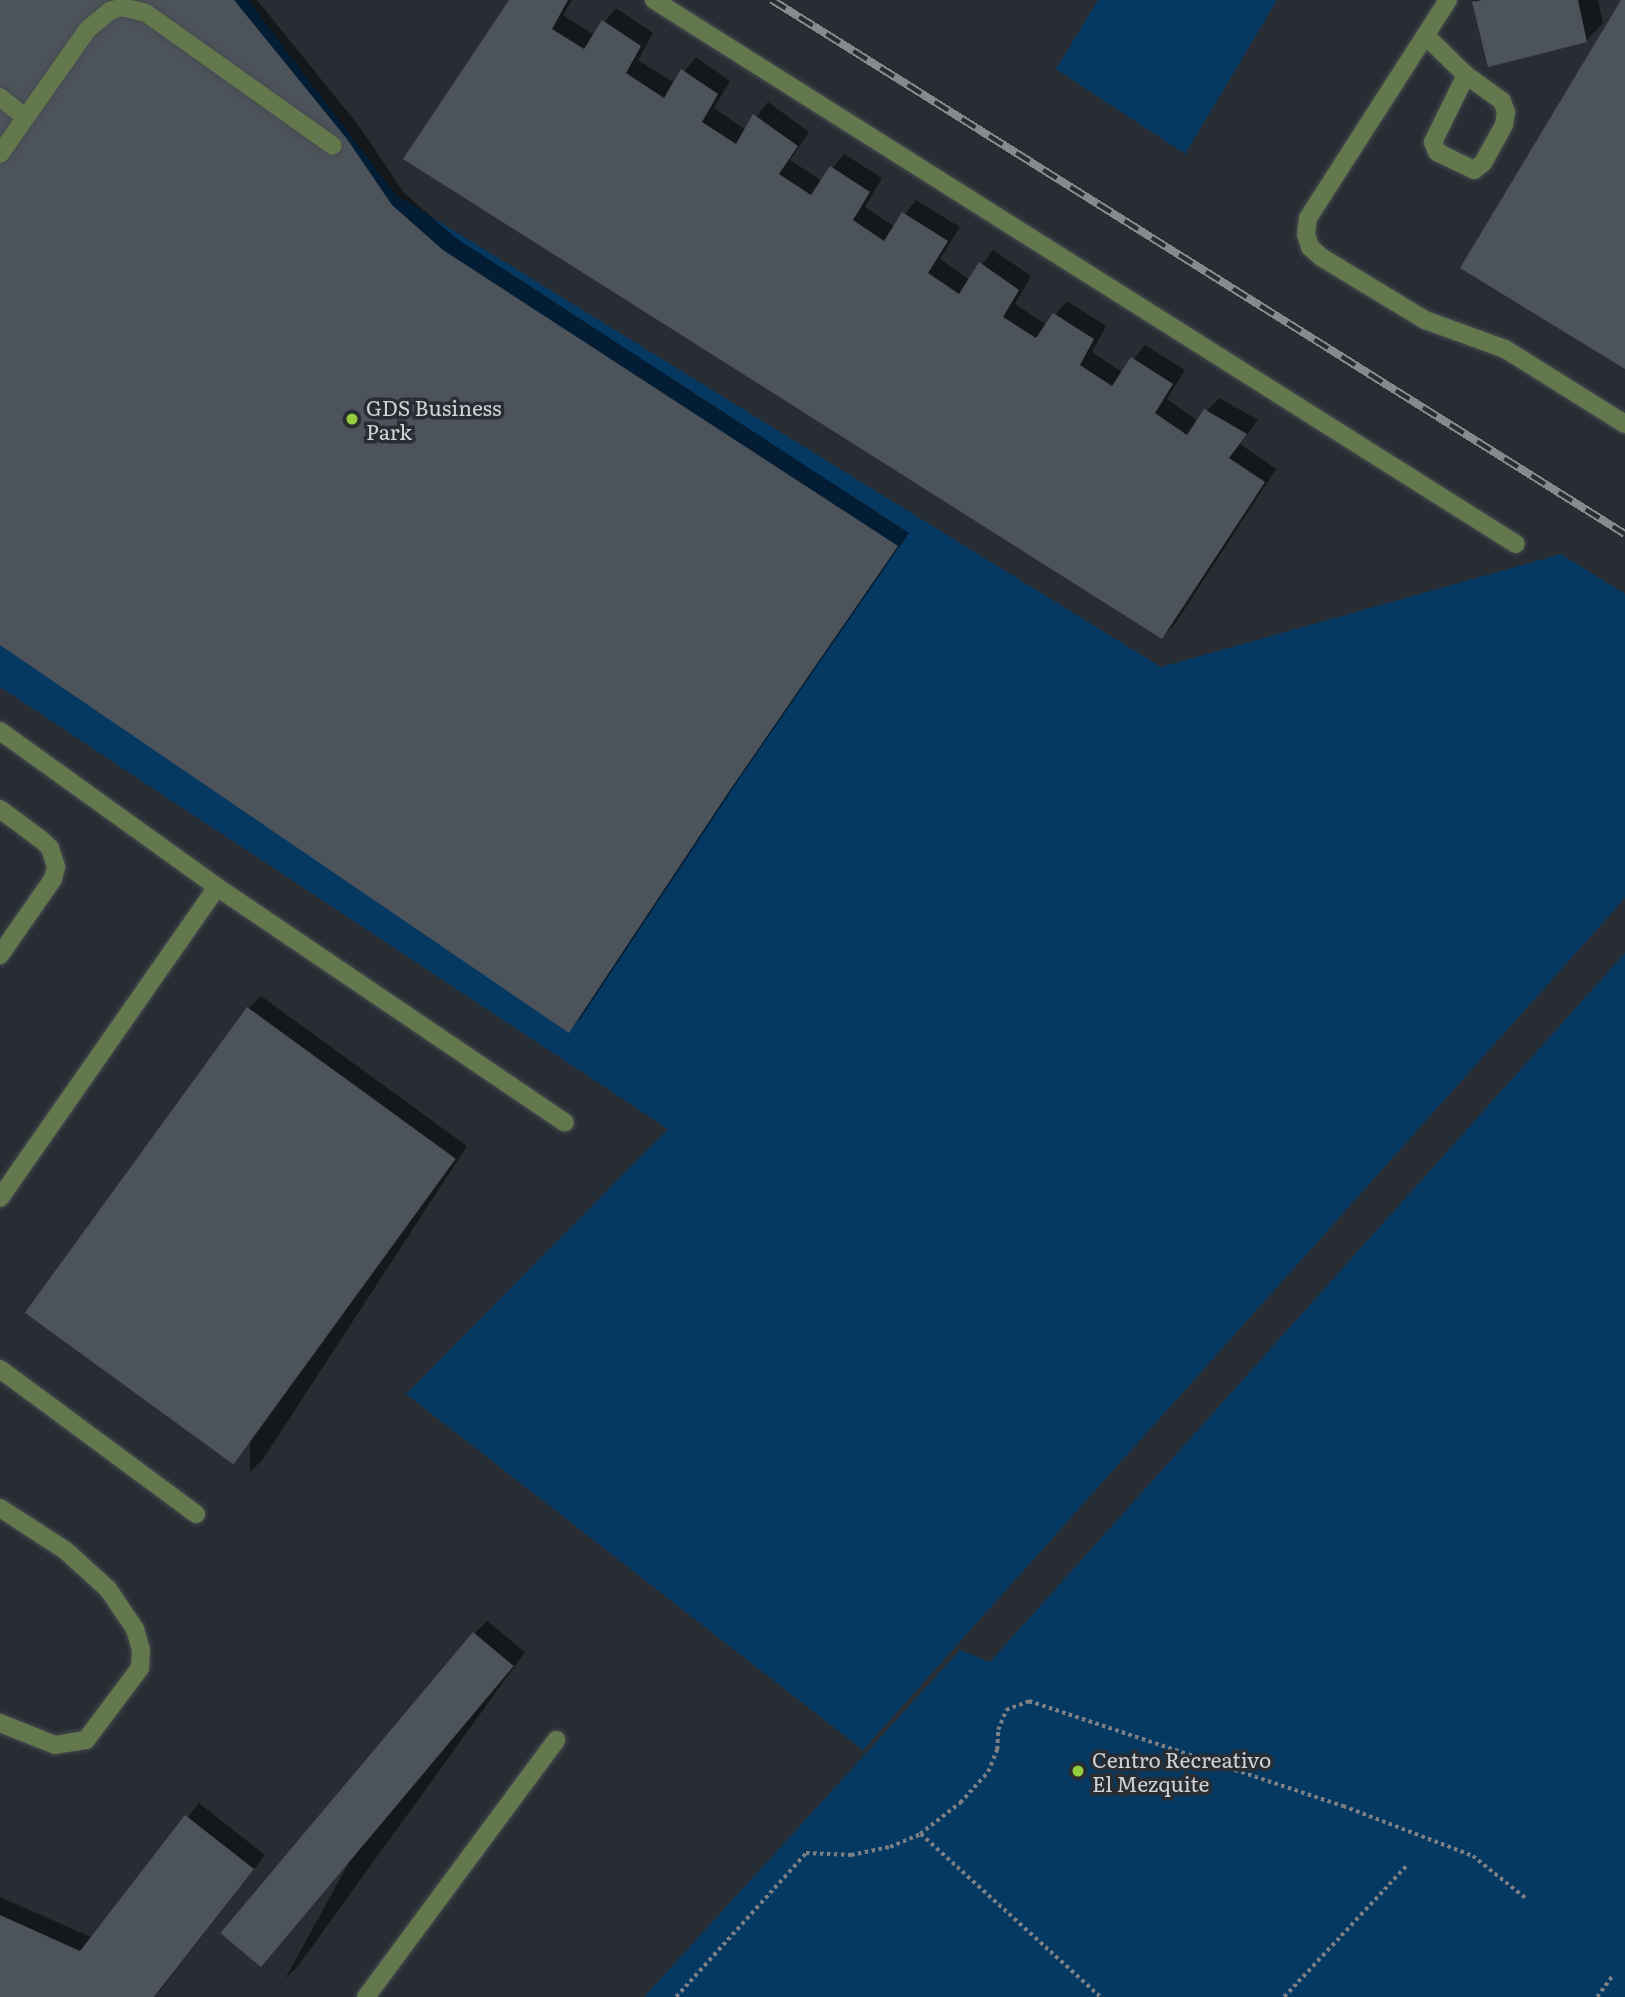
<!DOCTYPE html>
<html>
<head>
<meta charset="utf-8">
<style>
  body { margin:0 }
  #map { position:relative; width:1625px; height:1997px; overflow:hidden; background:#282d33; font-family:Literata,serif }
  div>[style] { position:absolute }
  .green>* { inset:0; background:#063962 }
  .shadow>* { inset:0; background:#0007 }
  .building>* { inset:0; background:#4d535a; transform-origin:0 0 }
  .path>* { height:3.5px; margin-top:-1.75px; transform-origin:0; background:repeating-linear-gradient(90deg,#7d8186 0 3.5px,transparent 0 7px) }
  .roads { filter:drop-shadow(0 0 2px #464b50) drop-shadow(0 0 2px #464b50) }
  .minor>* { height:18px; margin:-9px; padding:0 9px; transform-origin:9px; border-radius:9px; background:#64784e }
  .rail>* { height:8px; margin-top:-4px; transform-origin:0; background:repeating-linear-gradient(90deg,#282d33 0 16px,#868a8f 0 32px); box-sizing:border-box; border-block:2px solid #868a8f }
  .dots>* { width:19px; height:19px; translate:-50% -50%; box-sizing:border-box; border:4px solid #282d33; border-radius:50% }
  span { translate:-50% -50%; white-space:nowrap; text-align:center; line-height:1.15; -webkit-text-stroke:7px #282d33; paint-order:stroke }
  .poi-label { font-size:21px; color:#cfd2d6 }
  .left { translate:0 -50%; text-align:left }
</style>
</head>
<body>
<div id="map">
  <div class="green">
    <div style="clip-path:polygon(0 0,248px 0,396px 195px,1161px 667px,1561px 554px,1625px 594px,1625px 898px,863px 1750px,406px 1394px,668px 1129px,0 687px)"></div>
    <div style="clip-path:polygon(1098px 0,1277px 0,1185px 154px,1056px 69px)"></div>
    <div style="clip-path:polygon(1625px 953px,1625px 1997px,644px 1997px,960px 1650px,990px 1662px)"></div>
  </div>
  <div class="shadow">
    <div style="clip-path:polygon(0 0,257px 0,359px 126px,404px 193px,456px 238px,909px 533px,740px 778px,581px 1018px,569px 1031px,0 643px)"></div>
    <div style="clip-path:polygon(511px 0,572px 0,563px 15px,594px 35px,616px 8px,653px 33px,638px 60px,675px 83px,696px 57px,730px 81px,714px 108px,746px 130px,768px 102px,809px 132px,790px 160px,822px 181px,844px 154px,882px 178px,865px 207px,895px 227px,916px 200px,960px 227px,940px 259px,970px 280px,993px 250px,1031px 276px,1015px 304px,1047px 325px,1067px 301px,1106px 326px,1092px 352px,1123px 373px,1145px 345px,1185px 370px,1167px 399px,1198px 421px,1219px 398px,1258px 420px,1240px 444px,1276px 469px,1175px 624px,1162px 637px)"></div>
    <div style="clip-path:polygon(1476px 0,1598px 0,1603px 23px,1586px 41px,1474px 3px)"></div>
    <div style="clip-path:polygon(261px 996px,467px 1146px,263px 1459px,250px 1472px,248px 1009px)"></div>
    <div style="clip-path:polygon(487px 1621px,525px 1652px,298px 1966px,285px 1979px,475px 1633px)"></div>
    <div style="clip-path:polygon(199px 1803px,265px 1855px,155px 1997px,0 1997px,0 1897px,93px 1938px)"></div>
  </div>
  <div class="building">
    <div style="clip-path:polygon(0 0,234px 0,347px 139px,392px 205px,443px 250px,898px 546px,728px 793px,569px 1033px,0 645px)"></div>
    <div style="clip-path:polygon(509px 0,568px 0,552px 29px,584px 49px,602px 20px,641px 46px,626px 73px,664px 98px,681px 69px,718px 94px,702px 122px,736px 144px,753px 114px,798px 146px,779px 174px,811px 195px,830px 166px,870px 192px,853px 220px,884px 241px,902px 212px,948px 241px,928px 273px,959px 294px,979px 262px,1019px 290px,1003px 317px,1036px 338px,1053px 313px,1094px 339px,1080px 365px,1112px 386px,1131px 357px,1173px 384px,1155px 413px,1187px 435px,1204px 409px,1247px 434px,1229px 458px,1265px 482px,1162px 639px,403px 159px)"></div>
    <div style="clip-path:polygon(1482px 0,1578px 0,1587px 42px,1488px 67px,1472px 2px)"></div>
    <div style="clip-path:polygon(1621px 0,1625px 0,1625px 369px,1460px 268px)"></div>
    <div style="left:247px;top:1007px;width:258px;height:378px;rotate:36deg"></div>
    <div style="left:473px;top:1632px;width:53px;height:393px;rotate:40deg"></div>
    <div style="clip-path:polygon(185px 1815px,254px 1869px,154px 1997px,0 1997px,0 1915px,80px 1951px)"></div>
  </div>
  <div class="path">
    <div style="left:921px;top:1834px;width:243px;rotate:42.2deg"></div>
    <div style="left:676px;top:1997px;width:194px;rotate:-47.9deg"></div>
    <div style="left:806px;top:1853px;width:45px;rotate:2.5deg"></div>
    <div style="left:851px;top:1855px;width:40px;rotate:-12deg"></div>
    <div style="left:890px;top:1847px;width:33px;rotate:-23deg"></div>
    <div style="left:920px;top:1834px;width:51px;rotate:-37.8deg"></div>
    <div style="left:960px;top:1803px;width:42px;rotate:-47.9deg"></div>
    <div style="left:988px;top:1772px;width:24px;rotate:-68deg"></div>
    <div style="left:997px;top:1750px;width:20px;rotate:-87deg"></div>
    <div style="left:998px;top:1730px;width:22px;rotate:-68deg"></div>
    <div style="left:1006px;top:1710px;width:25px;rotate:-21deg"></div>
    <div style="left:1029px;top:1701px;width:331px;rotate:18.5deg"></div>
    <div style="left:1343px;top:1806px;width:139px;rotate:21deg"></div>
    <div style="left:1473px;top:1856px;width:70px;rotate:38.7deg"></div>
    <div style="left:1284px;top:1997px;width:180px;rotate:-47deg"></div>
    <div style="left:1597px;top:1997px;width:27px;rotate:-54deg"></div>
  </div>
  <div class="roads">
    <div class="minor">
      <div style="left:654px;top:0;width:1019px;rotate:32.26deg"></div>
      <div style="left:1448px;top:0;width:259px;rotate:122.7deg"></div>
      <div style="left:1308px;top:218px;width:16px;rotate:97deg"></div>
      <div style="left:1306px;top:234px;width:14px;rotate:73deg"></div>
      <div style="left:1310px;top:247px;width:15px;rotate:42deg"></div>
      <div style="left:1321px;top:257px;width:122px;rotate:31.2deg"></div>
      <div style="left:1425px;top:320px;width:85px;rotate:19.9deg"></div>
      <div style="left:1505px;top:349px;width:142px;rotate:32deg"></div>
      <div style="left:1426px;top:36px;width:56px;rotate:44.3deg"></div>
      <div style="left:1466px;top:75px;width:44px;rotate:35.8deg"></div>
      <div style="left:1502px;top:101px;width:12px;rotate:70deg"></div>
      <div style="left:1506px;top:112px;width:13px;rotate:99deg"></div>
      <div style="left:1504px;top:125px;width:43px;rotate:118.9deg"></div>
      <div style="left:1483px;top:163px;width:11px;rotate:142deg"></div>
      <div style="left:1474px;top:170px;width:41px;rotate:-154.1deg"></div>
      <div style="left:1437px;top:152px;width:11px;rotate:-112deg"></div>
      <div style="left:1433px;top:142px;width:75px;rotate:-63.8deg"></div>
      <div style="left:0;top:97px;width:32px;rotate:39deg"></div>
      <div style="left:0;top:154px;width:151px;rotate:-54.9deg"></div>
      <div style="left:87px;top:30px;width:30px;rotate:-40deg"></div>
      <div style="left:110px;top:11px;width:13px;rotate:-18deg"></div>
      <div style="left:122px;top:7px;width:25px;rotate:14deg"></div>
      <div style="left:146px;top:13px;width:229px;rotate:35.4deg"></div>
      <div style="left:0;top:731px;width:267px;rotate:35.7deg"></div>
      <div style="left:217px;top:887px;width:420px;rotate:34.1deg"></div>
      <div style="left:0;top:809px;width:54px;rotate:36.7deg"></div>
      <div style="left:43px;top:841px;width:10px;rotate:45deg"></div>
      <div style="left:50px;top:848px;width:20px;rotate:72deg"></div>
      <div style="left:56px;top:867px;width:12px;rotate:104deg"></div>
      <div style="left:53px;top:879px;width:93px;rotate:124.9deg"></div>
      <div style="left:0;top:1198px;width:379px;rotate:-55.1deg"></div>
      <div style="left:0;top:1369px;width:244px;rotate:36.5deg"></div>
      <div style="left:0;top:1508px;width:77px;rotate:32.9deg"></div>
      <div style="left:65px;top:1550px;width:58px;rotate:42.2deg"></div>
      <div style="left:108px;top:1589px;width:48px;rotate:56deg"></div>
      <div style="left:135px;top:1629px;width:22px;rotate:74deg"></div>
      <div style="left:141px;top:1650px;width:18px;rotate:93deg"></div>
      <div style="left:140px;top:1668px;width:90px;rotate:126.9deg"></div>
      <div style="left:86px;top:1740px;width:31px;rotate:171deg"></div>
      <div style="left:55px;top:1745px;width:59px;rotate:-158.2deg"></div>
      <div style="left:366px;top:1997px;width:320px;rotate:-53.5deg"></div>
    </div>
  </div>
  <div class="rail">
    <div style="left:772px;top:0;width:1006px;rotate:32.05deg"></div>
  </div>
  <div class="dots">
    <div style="left:352px;top:419px;background:#93cd3e"></div>
    <div style="left:1078px;top:1771px;background:#93cd3e"></div>
  </div>
  <div class="poi-label">
    <span class="left" style="left:366px;top:419px">GDS Business<br>Park</span>
    <span class="left" style="left:1092px;top:1771px">Centro Recreativo<br>El Mezquite</span>
  </div>
</div>
</body>
</html>
